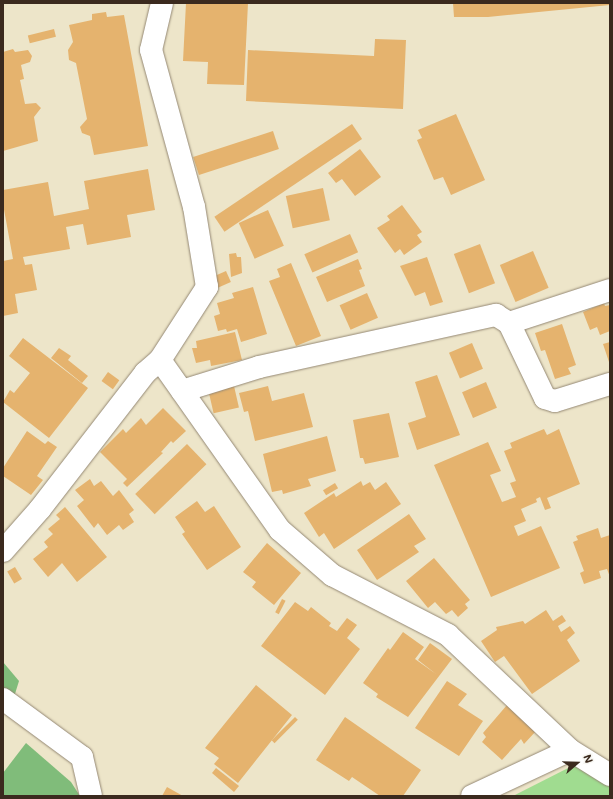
<!DOCTYPE html>
<html>
<head>
<meta charset="utf-8">
<style>
  body { margin:0 }
  #map { position:relative; width:613px; height:799px; overflow:hidden; background:#ede5c9; font-family:Mali,sans-serif }
  div>[style] { position:absolute }
  .green>* { inset:0; background:#a0dc90 }
  .forest>* { inset:0; background:#80bc7a }
  .building>* { inset:0; background:#e5b36e; transform-origin:0 0 }
  .roads { filter:drop-shadow(0 0 1px #948874) drop-shadow(0 0 1px #948874) }
  .street>* { height:22px; margin:-11px; padding:0 11px; transform-origin:11px; border-radius:11px; background:#fff }
  span { translate:-50% -50%; white-space:nowrap; text-align:center; line-height:1.15; -webkit-text-stroke:3px #f6f6f2; paint-order:stroke }
  .frame { position:absolute; inset:0; border:4px solid #3b2a1e; pointer-events:none }
  .north { position:absolute; left:557px; top:743px; width:40px; height:40px; -webkit-text-stroke:3px #f6f6f2; paint-order:stroke; rotate:70deg; font-size:11px; font-weight:700; line-height:16px; text-align:center; color:#3b2a1e }
  .north::after { content:''; display:block; margin:auto; width:14px; height:18px; background:#3b2a1e; clip-path:polygon(50% 0,100% 100%,50% 72%,0 100%) }
</style>
</head>
<body>
<div id="map">
  <div class="green">
    <div style="clip-path:polygon(574px 765px,610px 787px,610px 796px,513px 796px)"></div>
  </div>
  <div class="forest">
    <div style="clip-path:polygon(3px 662px,19px 681px,14px 697px,3px 715px)"></div>
    <div style="clip-path:polygon(26px 743px,71px 782px,80px 796px,3px 796px,3px 773px)"></div>
  </div>
  <div class="building">
    <div style="clip-path:polygon(186px 3px,248px 3px,244px 85px,207px 84px,208px 62px,183px 61px)"></div>
    <div style="clip-path:polygon(453px 3px,610px 3px,610px 5px,488px 17px,454px 17px)"></div>
    <div style="clip-path:polygon(106px 12px,107px 17px,124px 15px,148px 146px,94px 155px,90px 136px,82px 133px,80px 127px,87px 119px,76px 63px,69px 60px,68px 50px,73px 42px,69px 25px,92px 20px,92px 14px)"></div>
    <div style="left:54px;top:29px;width:8px;height:27px;rotate:76deg"></div>
    <div style="clip-path:polygon(375px 39px,406px 40px,403px 109px,246px 101px,248px 50px,374px 56px)"></div>
    <div style="clip-path:polygon(13px 49px,15px 52px,28px 50px,32px 56px,30px 62px,21px 65px,24px 79px,20px 80px,25px 104px,36px 103px,41px 108px,34px 117px,38px 141px,3px 151px,3px 52px)"></div>
    <div style="clip-path:polygon(456px 114px,485px 180px,451px 195px,443px 177px,434px 180px,417px 140px,422px 138px,418px 130px)"></div>
    <div style="left:352px;top:124px;width:18px;height:166px;rotate:56deg"></div>
    <div style="left:273px;top:131px;width:19px;height:84px;rotate:72deg"></div>
    <div style="clip-path:polygon(360px 149px,381px 177px,355px 196px,342px 179px,336px 183px,328px 173px)"></div>
    <div style="clip-path:polygon(148px 169px,155px 210px,127px 215px,131px 237px,87px 245px,83px 224px,66px 227px,70px 249px,23px 257px,25px 265px,32px 264px,37px 290px,15px 294px,18px 313px,3px 316px,3px 261px,13px 259px,3px 204px,3px 190px,48px 182px,54px 216px,89px 209px,84px 181px)"></div>
    <div style="left:323px;top:188px;width:33px;height:38px;rotate:78deg"></div>
    <div style="clip-path:polygon(402px 205px,422px 232px,417px 235px,422px 242px,404px 255px,400px 249px,395px 253px,377px 228px,390px 220px,387px 216px)"></div>
    <div style="left:268px;top:210px;width:39px;height:32px;rotate:66deg"></div>
    <div style="left:350px;top:234px;width:20px;height:50px;rotate:66deg"></div>
    <div style="left:480px;top:244px;width:42px;height:28px;rotate:69deg"></div>
    <div style="left:533px;top:251px;width:40px;height:36px;rotate:67deg"></div>
    <div style="clip-path:polygon(236px 253px,237px 257px,241px 257px,242px 273px,231px 277px,229px 254px)"></div>
    <div style="clip-path:polygon(427px 257px,443px 302px,430px 306px,425px 292px,415px 296px,400px 266px)"></div>
    <div style="clip-path:polygon(358px 259px,362px 269px,359px 270px,365px 286px,327px 302px,316px 277px)"></div>
    <div style="clip-path:polygon(291px 263px,321px 336px,296px 346px,269px 281px,280px 277px,277px 269px)"></div>
    <div style="left:226px;top:271px;width:12px;height:18px;rotate:66deg"></div>
    <div style="clip-path:polygon(253px 287px,267px 334px,241px 342px,237px 329px,227px 332px,226px 329px,218px 331px,214px 316px,220px 314px,217px 303px,234px 298px,232px 293px)"></div>
    <div style="left:367px;top:293px;width:27px;height:30px;rotate:66deg"></div>
    <div style="clip-path:polygon(604px 303px,605px 306px,610px 305px,610px 331px,600px 335px,597px 327px,590px 330px,583px 312px)"></div>
    <div style="clip-path:polygon(562px 324px,576px 365px,568px 368px,571px 374px,555px 379px,545px 350px,541px 351px,535px 333px)"></div>
    <div style="clip-path:polygon(235px 332px,242px 360px,211px 366px,210px 360px,196px 363px,192px 348px,197px 348px,196px 341px)"></div>
    <div style="clip-path:polygon(23px 338px,88px 388px,49px 438px,3px 402px,10px 390px,14px 393px,30px 373px,9px 356px)"></div>
    <div style="clip-path:polygon(610px 342px,610px 365px,603px 344px)"></div>
    <div style="left:472px;top:343px;width:28px;height:25px;rotate:67deg"></div>
    <div style="clip-path:polygon(59px 348px,71px 356px,68px 360px,88px 376px,82px 383px,51px 358px)"></div>
    <div style="left:108px;top:372px;width:14px;height:11px;rotate:36deg"></div>
    <div style="clip-path:polygon(437px 375px,460px 435px,417px 450px,408px 423px,426px 417px,415px 382px)"></div>
    <div style="left:486px;top:382px;width:28px;height:26px;rotate:67deg"></div>
    <div style="left:234px;top:386px;width:22px;height:26px;rotate:77deg"></div>
    <div style="clip-path:polygon(268px 386px,272px 401px,304px 393px,313px 427px,255px 441px,248px 411px,244px 412px,239px 393px)"></div>
    <div style="clip-path:polygon(163px 408px,186px 431px,173px 443px,171px 441px,161px 452px,163px 453px,127px 487px,123px 483px,127px 479px,100px 452px,123px 429px,126px 433px,141px 418px,146px 425px)"></div>
    <div style="clip-path:polygon(389px 413px,399px 457px,365px 464px,363px 458px,360px 458px,353px 420px)"></div>
    <div style="clip-path:polygon(544px 429px,547px 435px,559px 429px,580px 484px,547px 498px,551px 508px,545px 510px,540px 497px,536px 499px,537px 502px,521px 509px,526px 521px,514px 526px,518px 536px,541px 526px,560px 568px,491px 597px,434px 465px,488px 442px,501px 471px,490px 475px,502px 502px,516px 497px,510px 483px,516px 481px,504px 451px,512px 448px,510px 443px)"></div>
    <div style="clip-path:polygon(27px 431px,45px 444px,48px 441px,57px 447px,37px 476px,43px 480px,31px 495px,3px 476px,3px 468px)"></div>
    <div style="clip-path:polygon(327px 436px,336px 471px,308px 479px,311px 486px,283px 494px,282px 490px,272px 492px,263px 454px)"></div>
    <div style="left:187px;top:444px;width:28px;height:72px;rotate:46deg"></div>
    <div style="clip-path:polygon(90px 479px,94px 486px,101px 481px,113px 496px,119px 490px,134px 510px,129px 514px,134px 522px,123px 530px,119px 525px,107px 535px,98px 523px,94px 528px,77px 506px,84px 500px,75px 490px)"></div>
    <div style="clip-path:polygon(361px 481px,363px 486px,370px 482px,375px 490px,386px 482px,401px 504px,334px 549px,324px 533px,319px 537px,304px 513px,334px 493px,336px 497px)"></div>
    <div style="left:335px;top:483px;width:6px;height:14px;rotate:59deg"></div>
    <div style="clip-path:polygon(197px 501px,205px 512px,214px 506px,241px 547px,207px 570px,182px 534px,185px 532px,175px 517px)"></div>
    <div style="clip-path:polygon(65px 507px,107px 557px,77px 582px,62px 563px,48px 577px,33px 559px,48px 547px,44px 542px,53px 534px,48px 529px,60px 519px,56px 515px)"></div>
    <div style="clip-path:polygon(409px 514px,426px 539px,414px 546px,419px 552px,377px 580px,357px 550px)"></div>
    <div style="clip-path:polygon(598px 528px,601px 538px,610px 535px,610px 577px,607px 569px,599px 571px,601px 578px,584px 584px,580px 573px,584px 571px,573px 542px,578px 540px,576px 536px)"></div>
    <div style="clip-path:polygon(267px 543px,301px 573px,274px 605px,252px 587px,256px 582px,243px 572px)"></div>
    <div style="clip-path:polygon(434px 558px,470px 600px,465px 604px,468px 608px,458px 617px,452px 610px,446px 614px,435px 602px,428px 608px,406px 581px)"></div>
    <div style="left:15px;top:567px;width:14px;height:9px;rotate:60deg"></div>
    <div style="left:282px;top:599px;width:4px;height:15px;rotate:27deg"></div>
    <div style="clip-path:polygon(295px 602px,308px 611px,311px 607px,331px 623px,329px 626px,337px 631px,347px 618px,357px 625px,347px 638px,360px 649px,325px 695px,261px 646px)"></div>
    <div style="clip-path:polygon(546px 610px,553px 621px,562px 615px,566px 621px,558px 626px,561px 632px,570px 626px,575px 633px,567px 640px,580px 661px,532px 694px,504px 656px,495px 662px,481px 641px,497px 630px,496px 627px,523px 621px,525px 624px)"></div>
    <div style="clip-path:polygon(403px 632px,424px 647px,415px 659px,436px 674px,418px 660px,430px 643px,452px 659px,408px 717px,376px 697px,378px 694px,363px 683px,388px 648px,390px 650px)"></div>
    <div style="clip-path:polygon(447px 681px,467px 694px,458px 705px,483px 721px,459px 756px,415px 728px)"></div>
    <div style="clip-path:polygon(256px 685px,292px 715px,238px 783px,214px 764px,219px 758px,205px 748px)"></div>
    <div style="clip-path:polygon(507px 705px,536px 731px,524px 744px,521px 739px,502px 760px,482px 742px,486px 737px,483px 733px)"></div>
    <div style="left:295px;top:717px;width:4px;height:33px;rotate:45deg"></div>
    <div style="clip-path:polygon(345px 717px,421px 770px,403px 796px,380px 796px,352px 777px,349px 781px,316px 760px)"></div>
    <div style="clip-path:polygon(216px 768px,239px 786px,234px 792px,212px 773px)"></div>
    <div style="clip-path:polygon(167px 787px,183px 796px,162px 796px)"></div>
  </div>
  <div class="roads">
    <div class="street">
      <div style="left:509px;top:323px;width:106px;rotate:-18.1deg"></div>
      <div style="left:160px;top:360px;width:208px;rotate:54.8deg"></div>
      <div style="left:280px;top:530px;width:69px;rotate:40.9deg"></div>
      <div style="left:332px;top:575px;width:131px;rotate:27.3deg"></div>
      <div style="left:448px;top:635px;width:168px;rotate:43.3deg"></div>
      <div style="left:570px;top:750px;width:47px;rotate:32deg"></div>
      <div style="left:182px;top:391px;width:81px;rotate:-17.3deg"></div>
      <div style="left:259px;top:367px;width:243px;rotate:-12.4deg"></div>
      <div style="left:496px;top:315px;width:15px;rotate:32deg"></div>
      <div style="left:509px;top:323px;width:83px;rotate:64.4deg"></div>
      <div style="left:545px;top:398px;width:10px;rotate:17deg"></div>
      <div style="left:555px;top:401px;width:58px;rotate:-17.2deg"></div>
      <div style="left:3px;top:551px;width:56px;rotate:-48.6deg"></div>
      <div style="left:40px;top:509px;width:172px;rotate:-52.3deg"></div>
      <div style="left:145px;top:373px;width:20px;rotate:-41deg"></div>
      <div style="left:160px;top:360px;width:87px;rotate:-57.2deg"></div>
      <div style="left:207px;top:287px;width:81px;rotate:-99.2deg"></div>
      <div style="left:194px;top:207px;width:163px;rotate:-105.3deg"></div>
      <div style="left:151px;top:50px;width:48px;rotate:-76.8deg"></div>
      <div style="left:3px;top:699px;width:98px;rotate:36.3deg"></div>
      <div style="left:82px;top:757px;width:40px;rotate:77deg"></div>
      <div style="left:472px;top:796px;width:108px;rotate:-25.1deg"></div>
    </div>
  </div>
  <div class="frame"></div>
  <div class="north">N</div>
</div>
</body>
</html>
